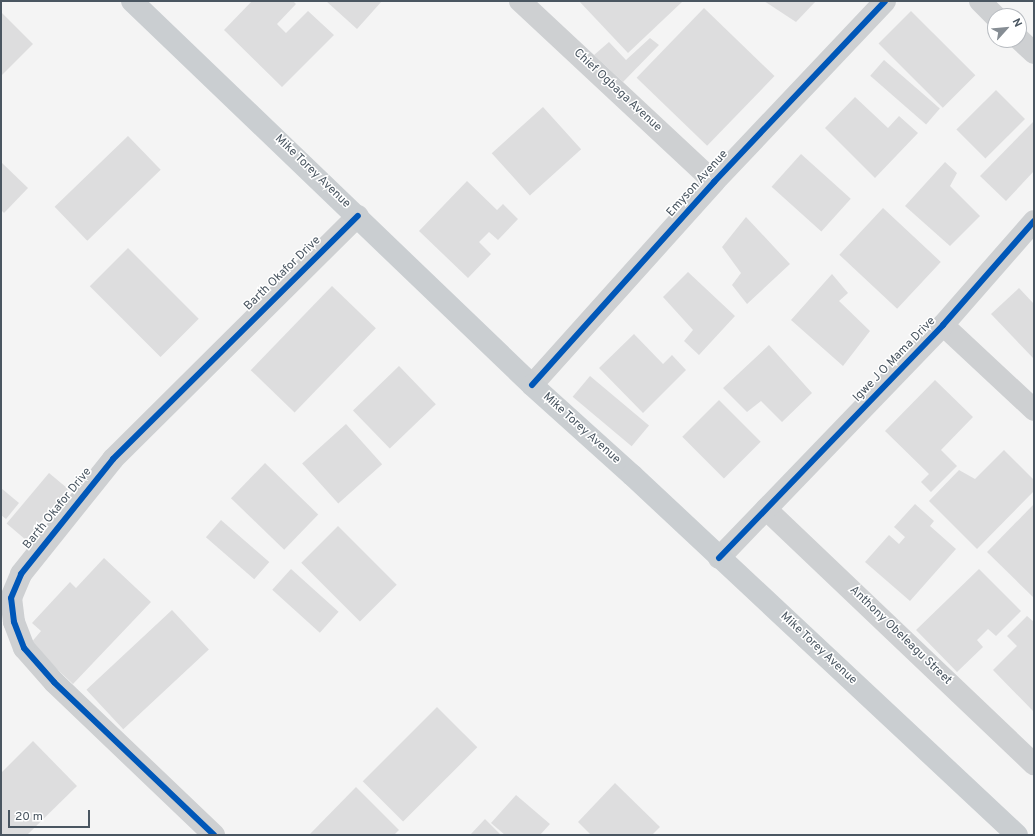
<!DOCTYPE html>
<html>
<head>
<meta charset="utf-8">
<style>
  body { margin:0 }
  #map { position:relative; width:1035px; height:836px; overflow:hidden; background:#f4f4f4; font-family:Overpass,sans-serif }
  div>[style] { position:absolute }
  .building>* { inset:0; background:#ddddde; transform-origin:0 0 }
  .minor>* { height:22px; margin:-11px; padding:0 11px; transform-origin:11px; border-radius:11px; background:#ced0d2 }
  .major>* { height:22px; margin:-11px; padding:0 11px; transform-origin:11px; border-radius:11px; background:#caced1 }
  .cycleway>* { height:6px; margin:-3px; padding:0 3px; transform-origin:3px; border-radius:3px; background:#0057b8 }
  span { translate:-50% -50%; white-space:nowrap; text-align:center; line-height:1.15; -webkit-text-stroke:3px #fff; paint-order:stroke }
  .street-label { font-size:12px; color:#4a5661 }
  .frame { position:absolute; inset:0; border:2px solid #4a5661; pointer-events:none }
  .north { position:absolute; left:987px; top:8px; width:40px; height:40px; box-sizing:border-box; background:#fff; border:1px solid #b7bbc0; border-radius:50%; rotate:63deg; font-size:11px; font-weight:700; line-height:16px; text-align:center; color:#4a5661 }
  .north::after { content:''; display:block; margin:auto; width:14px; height:18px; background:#868d94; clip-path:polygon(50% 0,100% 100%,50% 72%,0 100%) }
  .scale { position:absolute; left:8px; top:810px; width:82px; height:18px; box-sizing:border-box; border:2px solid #4a5661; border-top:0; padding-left:5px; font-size:12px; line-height:14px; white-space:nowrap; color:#4a5661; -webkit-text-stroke:3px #fff; paint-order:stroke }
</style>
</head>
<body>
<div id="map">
  <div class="building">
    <div style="clip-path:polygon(252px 1px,293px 1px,296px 4px,277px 24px,286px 33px,308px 11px,334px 35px,282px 87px,224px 30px)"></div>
    <div style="clip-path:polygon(326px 1px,382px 1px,357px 29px)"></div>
    <div style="clip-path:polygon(579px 1px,681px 1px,682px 2px,628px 53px)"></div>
    <div style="clip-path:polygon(764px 1px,816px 1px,796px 22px)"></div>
    <div style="left:704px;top:8px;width:98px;height:97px;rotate:44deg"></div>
    <div style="left:911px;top:11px;width:91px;height:46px;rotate:45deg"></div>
    <div style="clip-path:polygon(1px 12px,33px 44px,1px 76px)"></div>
    <div style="clip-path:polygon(650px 38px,659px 45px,623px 82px,594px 55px,609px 42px,626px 60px)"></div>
    <div style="left:884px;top:60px;width:74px;height:21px;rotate:41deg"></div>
    <div style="left:996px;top:90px;width:41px;height:56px;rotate:45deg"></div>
    <div style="clip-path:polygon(855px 97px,888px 128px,899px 116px,918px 133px,875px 178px,825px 128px)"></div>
    <div style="left:543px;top:107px;width:57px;height:69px;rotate:48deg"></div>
    <div style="clip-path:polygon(1033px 122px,1034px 171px,1006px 201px,980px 176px)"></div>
    <div style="left:128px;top:136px;width:47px;height:102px;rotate:46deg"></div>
    <div style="left:801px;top:154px;width:67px;height:44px;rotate:42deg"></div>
    <div style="clip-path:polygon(1px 162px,28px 188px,4px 213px,1px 210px)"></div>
    <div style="clip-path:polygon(945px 162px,957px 173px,950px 186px,980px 216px,950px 246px,905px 206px)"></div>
    <div style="clip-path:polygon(467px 181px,497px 210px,503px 204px,518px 219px,498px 240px,489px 232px,479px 242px,491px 254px,468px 278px,419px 231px)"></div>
    <div style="left:883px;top:208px;width:79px;height:64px;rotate:43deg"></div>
    <div style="clip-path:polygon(746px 217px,790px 264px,747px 304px,732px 285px,741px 273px,722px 247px)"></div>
    <div style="left:128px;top:248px;width:100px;height:54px;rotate:45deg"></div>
    <div style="clip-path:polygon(688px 272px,735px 316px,699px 355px,684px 341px,693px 330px,663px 297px)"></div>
    <div style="clip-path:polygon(832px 274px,848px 293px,839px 301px,870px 331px,843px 366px,791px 320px)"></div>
    <div style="left:332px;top:286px;width:61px;height:117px;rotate:44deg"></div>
    <div style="clip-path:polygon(1019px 288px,1034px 304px,1034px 359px,991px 314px)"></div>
    <div style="clip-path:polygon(634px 334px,663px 364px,672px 355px,686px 370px,643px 413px,599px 368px)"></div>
    <div style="clip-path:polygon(769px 345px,812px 393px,782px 422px,761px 401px,747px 412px,723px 388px)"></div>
    <div style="left:399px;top:366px;width:53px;height:64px;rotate:46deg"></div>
    <div style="left:590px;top:376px;width:77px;height:27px;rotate:40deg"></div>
    <div style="clip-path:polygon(935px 380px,973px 417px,941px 450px,957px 466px,931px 492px,921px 482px,929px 474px,885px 431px)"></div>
    <div style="left:719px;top:400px;width:59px;height:52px;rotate:45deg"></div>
    <div style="left:346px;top:424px;width:54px;height:59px;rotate:48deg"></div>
    <div style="clip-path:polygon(1004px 450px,1034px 480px,1034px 491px,977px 549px,929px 501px,959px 470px,975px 479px)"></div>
    <div style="left:265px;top:463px;width:74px;height:49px;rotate:44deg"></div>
    <div style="left:49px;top:473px;width:25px;height:66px;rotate:40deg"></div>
    <div style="clip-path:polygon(1px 488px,19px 503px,6px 519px,1px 515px)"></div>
    <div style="clip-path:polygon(915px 504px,934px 521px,930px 526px,956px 549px,910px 601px,865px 562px,889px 535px,899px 544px,905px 537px,894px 527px)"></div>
    <div style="clip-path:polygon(1034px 504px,1034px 598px,987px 552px)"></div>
    <div style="left:221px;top:520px;width:64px;height:23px;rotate:41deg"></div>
    <div style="left:338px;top:526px;width:83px;height:52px;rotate:45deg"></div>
    <div style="clip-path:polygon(104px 558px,151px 602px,73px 684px,30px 644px,41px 631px,32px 623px,70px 582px,76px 588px)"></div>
    <div style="left:291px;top:569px;width:64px;height:28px;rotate:42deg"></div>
    <div style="clip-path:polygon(979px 569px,1021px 611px,996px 636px,988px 629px,977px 640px,983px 647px,957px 672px,916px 630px)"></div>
    <div style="left:172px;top:610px;width:54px;height:117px;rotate:47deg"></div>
    <div style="clip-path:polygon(1027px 616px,1034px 622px,1033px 711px,993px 670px,1017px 646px,1007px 636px)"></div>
    <div style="left:437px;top:707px;width:57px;height:105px;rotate:45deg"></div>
    <div style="clip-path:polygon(33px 741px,77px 786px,27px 835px,1px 835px,1px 773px)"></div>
    <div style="clip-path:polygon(615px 783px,660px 827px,652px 835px,591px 835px,578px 822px)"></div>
    <div style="clip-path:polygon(356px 787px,399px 830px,394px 835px,309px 835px)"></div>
    <div style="clip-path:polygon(516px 795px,550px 824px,540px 835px,505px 835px,491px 823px)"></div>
    <div style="clip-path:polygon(485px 819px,501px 835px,470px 835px)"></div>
  </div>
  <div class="minor">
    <div style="left:520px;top:1px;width:265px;rotate:43deg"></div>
    <div style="left:980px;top:1px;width:21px;rotate:45deg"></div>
    <div style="left:1019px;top:39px;width:21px;rotate:43deg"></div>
    <div style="left:943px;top:325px;width:125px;rotate:43deg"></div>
    <div style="left:532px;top:385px;width:273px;rotate:-48.1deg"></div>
    <div style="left:714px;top:182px;width:249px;rotate:-46.6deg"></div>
    <div style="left:766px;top:509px;width:370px;rotate:43.6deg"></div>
    <div style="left:719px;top:558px;width:323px;rotate:-46.1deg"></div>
    <div style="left:943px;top:325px;width:138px;rotate:-48.8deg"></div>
    <div style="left:214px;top:835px;width:221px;rotate:-136.3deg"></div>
    <div style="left:54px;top:682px;width:45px;rotate:-131.4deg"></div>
    <div style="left:24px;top:648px;width:28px;rotate:-111deg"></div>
    <div style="left:14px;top:622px;width:24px;rotate:-97deg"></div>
    <div style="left:11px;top:598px;width:26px;rotate:-67deg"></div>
    <div style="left:21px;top:574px;width:147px;rotate:-51.3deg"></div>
    <div style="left:113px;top:459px;width:345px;rotate:-44.8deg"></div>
  </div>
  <div class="major">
    <div style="left:132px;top:1px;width:554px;rotate:43.83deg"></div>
    <div style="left:532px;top:385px;width:135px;rotate:42deg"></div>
    <div style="left:632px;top:475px;width:527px;rotate:43.08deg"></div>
  </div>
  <div class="cycleway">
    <div style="left:532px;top:385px;width:273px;rotate:-48.1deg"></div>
    <div style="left:714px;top:182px;width:249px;rotate:-46.6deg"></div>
    <div style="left:719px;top:558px;width:323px;rotate:-46.1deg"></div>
    <div style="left:943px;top:325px;width:138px;rotate:-48.8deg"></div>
    <div style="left:214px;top:835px;width:221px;rotate:-136.3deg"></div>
    <div style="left:54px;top:682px;width:45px;rotate:-131.4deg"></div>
    <div style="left:24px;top:648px;width:28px;rotate:-111deg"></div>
    <div style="left:14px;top:622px;width:24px;rotate:-97deg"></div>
    <div style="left:11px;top:598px;width:26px;rotate:-67deg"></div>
    <div style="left:21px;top:574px;width:147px;rotate:-51.3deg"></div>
    <div style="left:113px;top:459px;width:345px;rotate:-44.8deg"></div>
  </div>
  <div class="street-label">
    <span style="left:617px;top:91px;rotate:43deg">Chief Ogbaga Avenue</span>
    <span style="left:312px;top:172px;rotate:44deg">Mike Torey Avenue</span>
    <span style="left:698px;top:184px;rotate:-48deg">Emyson Avenue</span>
    <span style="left:283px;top:274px;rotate:-44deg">Barth Okafor Drive</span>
    <span style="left:895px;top:360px;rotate:-46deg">Igwe J O Mama Drive</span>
    <span style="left:581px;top:429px;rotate:42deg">Mike Torey Avenue</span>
    <span style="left:58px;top:509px;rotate:-51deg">Barth Okafor Drive</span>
    <span style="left:900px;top:636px;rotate:44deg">Anthony Obeleagu Street</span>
    <span style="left:818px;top:649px;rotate:43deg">Mike Torey Avenue</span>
  </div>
  <div class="frame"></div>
  <div class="north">N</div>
  <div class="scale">20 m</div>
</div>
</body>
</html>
